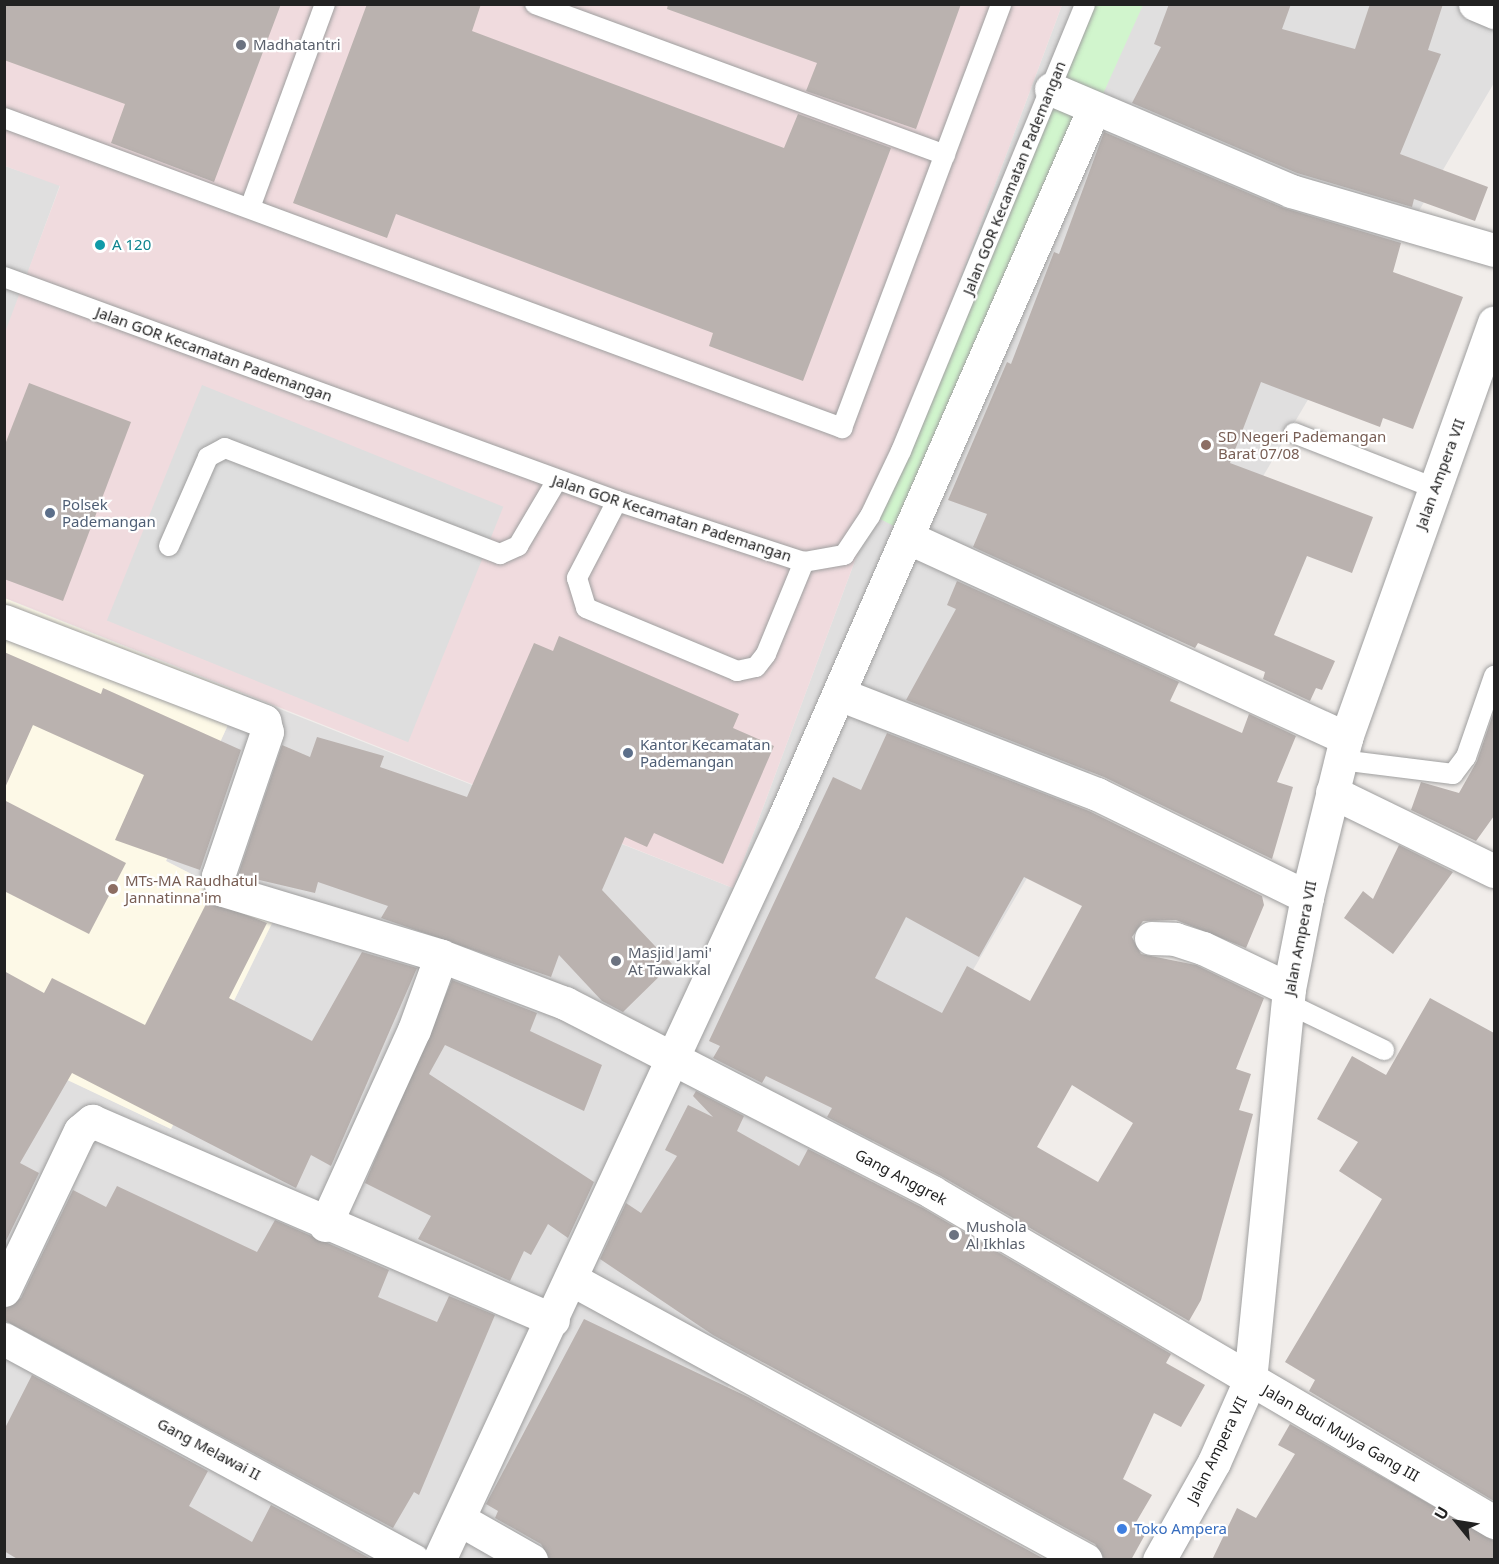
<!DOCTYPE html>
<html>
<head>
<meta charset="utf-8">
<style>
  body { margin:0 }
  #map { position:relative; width:1499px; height:1564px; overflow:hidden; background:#f1edea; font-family:"Noto Sans",sans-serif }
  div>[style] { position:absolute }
  .residential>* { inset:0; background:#e0dfdf }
  .commercial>* { inset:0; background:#f0dbde }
  .education>* { inset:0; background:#fdf9e7 }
  .park>* { inset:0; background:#d1f5cd }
  .parking>* { inset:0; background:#dedede; transform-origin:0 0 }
  .building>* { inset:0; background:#bab2af }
  .roads { filter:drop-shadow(0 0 2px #9f9f9f) drop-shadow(0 0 2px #9f9f9f) }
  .service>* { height:20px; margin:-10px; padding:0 10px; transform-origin:10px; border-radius:10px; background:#fff }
  .minor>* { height:33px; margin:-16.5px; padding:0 16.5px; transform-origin:16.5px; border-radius:16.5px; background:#fff }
  .tertiary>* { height:33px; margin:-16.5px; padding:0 16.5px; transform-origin:16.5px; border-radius:16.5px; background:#fff }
  .dots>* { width:16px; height:16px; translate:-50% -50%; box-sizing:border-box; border:3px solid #fff; border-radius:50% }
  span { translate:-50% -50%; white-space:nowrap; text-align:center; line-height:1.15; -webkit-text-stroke:4.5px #fff; paint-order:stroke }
  .worship-label { font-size:15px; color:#5b616d }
  .left { translate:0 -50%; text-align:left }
  .street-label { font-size:15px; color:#222 }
  .culture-label { font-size:15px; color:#0d838f }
  .education-label { font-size:15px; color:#785e54 }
  .service-label { font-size:15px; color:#4e5e75 }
  .shop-label { font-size:15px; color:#366cbe }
  .frame { position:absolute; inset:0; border:6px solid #222; pointer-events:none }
  .north { position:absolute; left:1427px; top:1492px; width:60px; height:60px; -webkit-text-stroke:4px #fff; paint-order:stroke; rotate:300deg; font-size:16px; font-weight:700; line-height:24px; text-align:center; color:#222 }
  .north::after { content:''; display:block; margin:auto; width:21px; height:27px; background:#222; clip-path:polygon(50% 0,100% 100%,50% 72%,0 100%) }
</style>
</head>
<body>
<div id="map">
  <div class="residential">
    <div style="clip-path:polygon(1062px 5px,1494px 5px,1494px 83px,627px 1559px,5px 1559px,4px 1034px,62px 1077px,171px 1129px,275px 917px,166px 861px,242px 694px,733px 888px)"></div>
    <div style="clip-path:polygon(5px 166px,60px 185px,5px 335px)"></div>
  </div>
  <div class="commercial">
    <div style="clip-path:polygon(5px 5px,1062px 5px,733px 888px,5px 598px,4px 335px,60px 186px,5px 166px)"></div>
  </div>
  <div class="education">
    <div style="clip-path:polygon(4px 598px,242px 694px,166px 861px,275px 917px,171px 1129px,61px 1077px,5px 1034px)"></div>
  </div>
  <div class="park">
    <div style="clip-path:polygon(1082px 5px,1143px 5px,906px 532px,874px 516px)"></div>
  </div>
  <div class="parking">
    <div style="left:202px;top:385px;width:325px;height:254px;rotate:22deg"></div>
  </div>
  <div class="building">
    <div style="clip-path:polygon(4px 4px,281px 4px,214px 182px,111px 143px,125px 104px,4px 60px)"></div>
    <div style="clip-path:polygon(367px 4px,481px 4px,472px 31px,784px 148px,798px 114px,891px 148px,803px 381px,709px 346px,713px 333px,396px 214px,387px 238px,293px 203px)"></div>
    <div style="clip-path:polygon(668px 4px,961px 4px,916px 129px,806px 91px,817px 63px,667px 9px)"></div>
    <div style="clip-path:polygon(1169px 4px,1291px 4px,1282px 29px,1355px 49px,1370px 4px,1443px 4px,1428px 50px,1441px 54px,1400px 154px,1488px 187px,1475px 221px,1414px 199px,1412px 207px,1297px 173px,1132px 103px,1161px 47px,1154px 44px)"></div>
    <div style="clip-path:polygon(1104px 132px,1284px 208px,1401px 243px,1393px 272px,1463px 297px,1413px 429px,1383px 418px,1380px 427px,1261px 382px,1230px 463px,1373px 517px,1352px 573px,1307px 556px,1274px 635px,1335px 661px,1322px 690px,1316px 688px,1310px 701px,1263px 679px,1265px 672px,1198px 643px,1195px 648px,973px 547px,987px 514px,948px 500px,1007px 362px,1011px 364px,1054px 252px,1059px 254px)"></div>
    <div style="clip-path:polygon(29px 383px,131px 422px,63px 601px,4px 579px,4px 447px)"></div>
    <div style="clip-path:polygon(957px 581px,1179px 682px,1170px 701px,1242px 733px,1249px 714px,1296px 736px,1277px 782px,1293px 787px,1272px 859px,1104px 777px,906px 700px,956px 609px,947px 605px)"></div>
    <div style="clip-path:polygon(559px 636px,739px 714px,733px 728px,774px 746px,723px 864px,654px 833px,647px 847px,625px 837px,602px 890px,672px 964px,623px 1012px,602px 1001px,559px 955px,551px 977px,381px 918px,388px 906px,318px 882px,315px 893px,238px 875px,282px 745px,310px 757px,317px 737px,384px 756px,380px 767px,467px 797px,534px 643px,553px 651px)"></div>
    <div style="clip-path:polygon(4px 652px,101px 694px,103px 688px,241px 750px,200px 870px,115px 840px,144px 775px,33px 725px,4px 790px)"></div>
    <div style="clip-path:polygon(1494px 711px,1494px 816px,1476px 841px,1411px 810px,1421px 782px,1459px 793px,1477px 761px)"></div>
    <div style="clip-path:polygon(evenodd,887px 733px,1089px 811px,1262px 896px,1264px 905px,1246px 948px,1176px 920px,1143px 921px,1132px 937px,1141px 954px,1196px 965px,1264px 998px,1236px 1069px,1251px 1074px,1239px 1110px,1253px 1114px,1201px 1300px,1189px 1321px,941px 1176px,827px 1117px,832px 1108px,766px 1076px,762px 1083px,713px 1058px,720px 1046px,709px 1041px,833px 777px,861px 790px,887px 733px,1024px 877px,1082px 906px,1030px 1001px,967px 966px,942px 1013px,875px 978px,906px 917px,979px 957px,1024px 877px,887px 733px,1072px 1085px,1133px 1123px,1098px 1182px,1037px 1147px,1072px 1085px)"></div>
    <div style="clip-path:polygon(4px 800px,126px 863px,89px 934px,4px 891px)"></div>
    <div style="clip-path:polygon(1399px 845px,1453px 872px,1393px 954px,1344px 918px,1363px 891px,1373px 899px)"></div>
    <div style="clip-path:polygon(208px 900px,267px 923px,229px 998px,312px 1041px,362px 952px,417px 968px,331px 1166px,311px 1155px,296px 1188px,72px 1073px,20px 1163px,39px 1173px,4px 1245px,4px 971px,44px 993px,52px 978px,145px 1025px)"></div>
    <div style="clip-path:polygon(452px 980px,537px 1013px,530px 1031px,602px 1065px,584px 1111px,445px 1045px,429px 1074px,594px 1182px,568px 1238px,548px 1224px,531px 1255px,524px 1251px,510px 1281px,418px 1239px,431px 1216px,365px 1183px)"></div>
    <div style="clip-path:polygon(1430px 998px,1494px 1033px,1494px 1501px,1309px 1391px,1315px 1380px,1285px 1362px,1382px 1199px,1339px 1171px,1358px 1142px,1317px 1119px,1352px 1056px,1386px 1075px)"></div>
    <div style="clip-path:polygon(696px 1091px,744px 1116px,737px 1131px,799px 1166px,808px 1149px,923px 1208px,1171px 1354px,1166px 1363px,1205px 1385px,1181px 1427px,1154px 1413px,1123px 1479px,1152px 1495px,1135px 1524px,1147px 1531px,1131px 1560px,1105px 1560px,1095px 1544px,713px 1335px,600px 1259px,626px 1203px,641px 1213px,677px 1156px,665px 1150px,688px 1105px,713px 1117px,693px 1096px)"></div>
    <div style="clip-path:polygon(117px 1186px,257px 1252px,275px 1220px,389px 1270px,378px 1297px,437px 1322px,449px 1296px,495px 1315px,419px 1495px,414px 1492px,393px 1528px,4px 1320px,4px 1309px,21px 1298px,73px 1190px,106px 1207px)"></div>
    <div style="clip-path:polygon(584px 1319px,748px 1397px,1046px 1560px,550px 1560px,541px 1544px,495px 1518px,498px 1511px,486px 1504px)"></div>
    <div style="clip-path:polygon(32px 1375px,208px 1471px,189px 1506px,252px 1542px,271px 1505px,373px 1560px,19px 1560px,4px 1551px,4px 1430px)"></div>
    <div style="clip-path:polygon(1290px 1424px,1494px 1541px,1494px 1560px,1212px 1560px,1237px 1508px,1256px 1518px,1295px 1454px,1278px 1445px)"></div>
  </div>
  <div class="roads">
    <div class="service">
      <div style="left:535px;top:4px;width:437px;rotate:20.2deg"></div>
      <div style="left:4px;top:118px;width:894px;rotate:20.3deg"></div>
      <div style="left:842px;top:428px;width:453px;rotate:-69.4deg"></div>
      <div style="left:251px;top:205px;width:214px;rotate:-69.8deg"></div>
      <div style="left:4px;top:277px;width:653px;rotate:20.07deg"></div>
      <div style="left:617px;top:501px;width:197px;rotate:18.1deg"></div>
      <div style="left:804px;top:562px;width:41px;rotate:-9.9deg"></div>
      <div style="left:844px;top:555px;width:47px;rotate:-56.3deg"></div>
      <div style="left:870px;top:516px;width:72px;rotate:-64.5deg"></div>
      <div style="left:901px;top:451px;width:483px;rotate:-67.6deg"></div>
      <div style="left:1294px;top:433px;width:150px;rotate:21.4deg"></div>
      <div style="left:617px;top:501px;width:87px;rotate:117.5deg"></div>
      <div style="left:577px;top:578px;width:31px;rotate:73deg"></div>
      <div style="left:586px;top:608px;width:164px;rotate:22.6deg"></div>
      <div style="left:737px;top:671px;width:19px;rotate:-12deg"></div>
      <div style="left:756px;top:667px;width:16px;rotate:-52deg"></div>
      <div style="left:766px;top:654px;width:100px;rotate:-67.6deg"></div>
      <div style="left:169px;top:546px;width:97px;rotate:-66.3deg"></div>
      <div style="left:208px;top:457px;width:19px;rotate:-28deg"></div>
      <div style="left:225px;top:448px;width:295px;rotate:21.1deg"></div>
      <div style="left:500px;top:554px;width:20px;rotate:-24deg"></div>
      <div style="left:518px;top:546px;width:77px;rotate:-59.4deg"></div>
      <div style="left:1341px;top:760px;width:113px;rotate:7.1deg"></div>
      <div style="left:1453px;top:774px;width:21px;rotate:-53deg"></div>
      <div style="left:1466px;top:757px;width:86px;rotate:-70.9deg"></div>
      <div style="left:1287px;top:1003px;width:108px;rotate:25.9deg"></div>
    </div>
    <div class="minor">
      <div style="left:1475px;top:4px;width:21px;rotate:23deg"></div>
      <div style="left:1051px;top:89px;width:261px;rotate:23deg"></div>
      <div style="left:1291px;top:191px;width:211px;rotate:16.2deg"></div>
      <div style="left:909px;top:538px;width:481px;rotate:24.6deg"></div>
      <div style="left:4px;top:621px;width:279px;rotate:21deg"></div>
      <div style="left:264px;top:721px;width:11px;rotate:75deg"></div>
      <div style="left:267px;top:732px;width:152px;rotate:108.8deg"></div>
      <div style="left:218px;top:876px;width:15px;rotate:70deg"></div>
      <div style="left:223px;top:890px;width:228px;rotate:16.8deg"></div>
      <div style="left:839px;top:694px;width:277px;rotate:21.2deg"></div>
      <div style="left:1097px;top:794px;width:234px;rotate:26.1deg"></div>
      <div style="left:1332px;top:792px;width:180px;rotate:26deg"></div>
      <div style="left:1151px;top:938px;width:24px;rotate:2deg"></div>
      <div style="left:1175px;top:939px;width:29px;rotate:18deg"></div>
      <div style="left:1203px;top:948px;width:95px;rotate:25.5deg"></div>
      <div style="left:325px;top:1225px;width:214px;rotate:-65.5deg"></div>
      <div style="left:414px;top:1030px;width:79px;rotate:-70deg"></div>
      <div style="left:441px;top:956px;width:133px;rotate:20.8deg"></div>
      <div style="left:565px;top:1003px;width:413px;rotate:27.2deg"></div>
      <div style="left:932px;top:1192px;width:652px;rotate:30.42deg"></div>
      <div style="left:573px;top:1280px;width:584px;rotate:28.63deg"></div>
      <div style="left:4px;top:1290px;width:176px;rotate:-64.5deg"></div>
      <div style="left:80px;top:1131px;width:16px;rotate:-40deg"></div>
      <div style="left:92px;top:1121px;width:502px;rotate:23.35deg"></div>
      <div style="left:4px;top:1339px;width:465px;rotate:28.4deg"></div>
      <div style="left:459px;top:1519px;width:83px;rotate:29.7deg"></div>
      <div style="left:439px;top:1560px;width:818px;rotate:-65.06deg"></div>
      <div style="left:784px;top:818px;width:775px;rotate:-66.41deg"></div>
    </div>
    <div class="tertiary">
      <div style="left:1159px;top:1560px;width:112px;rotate:-60.7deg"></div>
      <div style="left:1214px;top:1462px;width:90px;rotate:-66.3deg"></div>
      <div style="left:1250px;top:1380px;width:393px;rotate:-84.3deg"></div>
      <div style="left:1289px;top:989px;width:94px;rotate:-78.9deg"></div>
      <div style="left:1307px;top:897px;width:164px;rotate:-76.2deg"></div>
      <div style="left:1346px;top:738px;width:441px;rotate:-70.4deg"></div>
    </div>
  </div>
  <div class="dots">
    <div style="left:241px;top:45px;background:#6b7280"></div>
    <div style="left:100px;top:245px;background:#0f9aa8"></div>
    <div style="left:1206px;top:445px;background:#8d6e63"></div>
    <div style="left:50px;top:513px;background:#5c6f8a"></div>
    <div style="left:628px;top:753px;background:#5c6f8a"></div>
    <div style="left:113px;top:889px;background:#8d6e63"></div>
    <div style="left:616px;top:961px;background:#6b7280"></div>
    <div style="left:954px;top:1235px;background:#6b7280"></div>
    <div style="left:1122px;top:1529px;background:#3f7fe0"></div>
  </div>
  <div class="worship-label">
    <span class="left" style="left:253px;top:45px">Madhatantri</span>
    <span class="left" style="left:628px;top:961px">Masjid Jami'<br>At Tawakkal</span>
    <span class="left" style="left:966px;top:1235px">Mushola<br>Al Ikhlas</span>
  </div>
  <div class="street-label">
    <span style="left:1014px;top:178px;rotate:-68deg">Jalan GOR Kecamatan Pademangan</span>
    <span style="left:214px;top:354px;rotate:20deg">Jalan GOR Kecamatan Pademangan</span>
    <span style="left:1440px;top:474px;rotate:-70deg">Jalan Ampera VII</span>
    <span style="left:672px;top:518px;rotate:18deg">Jalan GOR Kecamatan Pademangan</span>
    <span style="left:1300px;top:938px;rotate:-79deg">Jalan Ampera VII</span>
    <span style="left:901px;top:1177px;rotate:28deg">Gang Anggrek</span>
    <span style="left:1341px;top:1433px;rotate:30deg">Jalan Budi Mulya Gang III</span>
    <span style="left:209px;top:1449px;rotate:28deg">Gang Melawai II</span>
    <span style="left:1217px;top:1450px;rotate:-64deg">Jalan Ampera VII</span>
  </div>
  <div class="culture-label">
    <span class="left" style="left:112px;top:245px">A 120</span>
  </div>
  <div class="education-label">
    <span class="left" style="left:1218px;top:445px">SD Negeri Pademangan<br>Barat 07/08</span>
    <span class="left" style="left:125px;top:889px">MTs-MA Raudhatul<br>Jannatinna'im</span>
  </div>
  <div class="service-label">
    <span class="left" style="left:62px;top:513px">Polsek<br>Pademangan</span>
    <span class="left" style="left:640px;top:753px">Kantor Kecamatan<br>Pademangan</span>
  </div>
  <div class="shop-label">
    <span class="left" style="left:1134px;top:1529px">Toko Ampera</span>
  </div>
  <div class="frame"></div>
  <div class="north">U</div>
</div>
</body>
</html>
